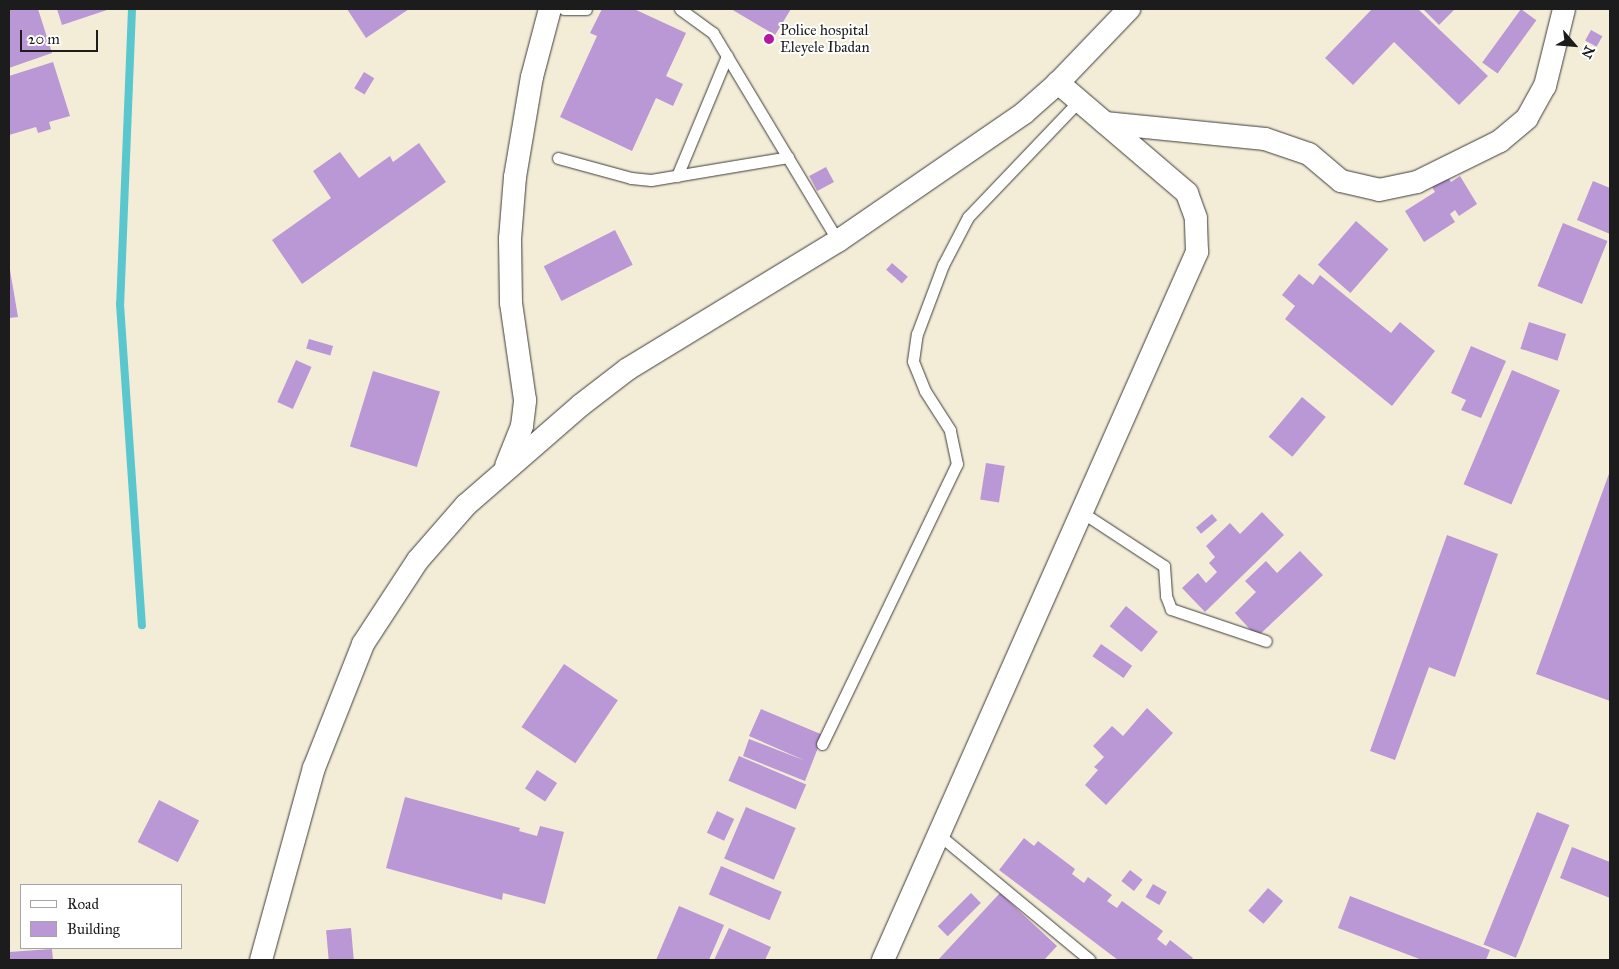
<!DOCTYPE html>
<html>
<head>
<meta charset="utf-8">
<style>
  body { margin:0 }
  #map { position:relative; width:1619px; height:969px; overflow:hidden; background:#f3edd8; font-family:"IM FELL Great Primer",serif }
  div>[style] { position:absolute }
  .stream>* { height:8px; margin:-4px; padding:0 4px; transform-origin:4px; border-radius:4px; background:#5ac7ce }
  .building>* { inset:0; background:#ba97d5; transform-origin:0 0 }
  .roads { filter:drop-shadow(0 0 1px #3c3b38) drop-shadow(0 0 1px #3c3b38) }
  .service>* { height:11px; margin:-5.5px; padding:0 5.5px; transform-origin:5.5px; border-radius:5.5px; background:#fff }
  .minor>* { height:22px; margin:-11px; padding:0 11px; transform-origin:11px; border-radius:11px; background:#fff }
  .dots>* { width:14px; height:14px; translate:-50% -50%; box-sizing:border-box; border:2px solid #fff; border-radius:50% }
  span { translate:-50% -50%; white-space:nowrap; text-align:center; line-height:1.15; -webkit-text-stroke:4px #fff; paint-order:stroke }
  .poi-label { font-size:15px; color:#1c1c1c }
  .left { translate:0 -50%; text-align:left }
  .frame { position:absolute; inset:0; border:10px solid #1c1c1c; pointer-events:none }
  .legend { position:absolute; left:20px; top:884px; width:162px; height:65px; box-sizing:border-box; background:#fff; border:1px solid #a4a4a4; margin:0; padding:6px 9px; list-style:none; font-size:15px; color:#1c1c1c }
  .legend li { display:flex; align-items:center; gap:10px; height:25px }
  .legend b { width:25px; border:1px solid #a4a4a4 }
  .north { position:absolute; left:1549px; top:20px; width:50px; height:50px; -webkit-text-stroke:4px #fff; paint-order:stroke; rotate:117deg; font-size:14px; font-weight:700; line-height:20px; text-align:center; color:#1c1c1c }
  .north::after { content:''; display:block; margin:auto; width:18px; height:22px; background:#1c1c1c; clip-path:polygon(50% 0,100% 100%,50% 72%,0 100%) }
  .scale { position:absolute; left:20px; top:30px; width:78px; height:22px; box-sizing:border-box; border:2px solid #1c1c1c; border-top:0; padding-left:6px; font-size:15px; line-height:18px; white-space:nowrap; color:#1c1c1c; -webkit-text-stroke:4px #fff; paint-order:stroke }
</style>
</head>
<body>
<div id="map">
  <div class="stream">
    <div style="left:132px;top:9px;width:295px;rotate:92.3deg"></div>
    <div style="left:120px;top:304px;width:322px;rotate:86.1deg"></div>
  </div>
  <div class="building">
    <div style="clip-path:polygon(9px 9px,38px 9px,52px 53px,9px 68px)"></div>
    <div style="clip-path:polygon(57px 9px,110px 9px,62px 25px)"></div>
    <div style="clip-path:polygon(347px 9px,409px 9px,366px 38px)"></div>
    <div style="clip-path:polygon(602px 9px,634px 9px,686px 33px,666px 76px,683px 84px,673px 106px,656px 98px,632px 151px,560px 117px,597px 36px,590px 33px)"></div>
    <div style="clip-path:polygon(731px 9px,791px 9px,775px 35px)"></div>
    <div style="clip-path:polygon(1372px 9px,1418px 9px,1488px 76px,1459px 105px,1394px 42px,1353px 85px,1325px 58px)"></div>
    <div style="clip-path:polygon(1423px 9px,1455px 9px,1439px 25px)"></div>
    <div style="left:1521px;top:9px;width:19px;height:66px;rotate:36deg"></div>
    <div style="left:1591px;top:30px;width:13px;height:12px;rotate:29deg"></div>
    <div style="clip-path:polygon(53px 62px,70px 116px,49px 122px,51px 129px,38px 133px,36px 127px,9px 135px,9px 76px)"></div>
    <div style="left:364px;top:72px;width:12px;height:19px;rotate:31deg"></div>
    <div style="clip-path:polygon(419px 143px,446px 182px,302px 284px,272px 240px,331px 198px,313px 171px,340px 152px,359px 178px,390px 156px,393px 162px)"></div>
    <div style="left:826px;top:167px;width:17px;height:19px;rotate:62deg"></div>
    <div style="clip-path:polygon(1445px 172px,1451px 182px,1460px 176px,1477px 204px,1459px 216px,1455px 210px,1450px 214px,1455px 222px,1424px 242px,1405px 211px,1435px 192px,1429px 182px)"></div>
    <div style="clip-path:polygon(1593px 181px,1610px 188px,1610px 234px,1577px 220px)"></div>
    <div style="left:1356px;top:221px;width:43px;height:58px;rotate:41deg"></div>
    <div style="left:1563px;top:223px;width:48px;height:68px;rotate:22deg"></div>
    <div style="left:615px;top:230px;width:39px;height:80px;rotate:63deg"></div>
    <div style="left:892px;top:263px;width:21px;height:9px;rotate:41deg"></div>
    <div style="clip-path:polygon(10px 270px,18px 317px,9px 318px,9px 271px)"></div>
    <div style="clip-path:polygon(1299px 274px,1313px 285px,1320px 275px,1391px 333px,1400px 322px,1435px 351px,1392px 406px,1285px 319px,1295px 306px,1282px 295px)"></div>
    <div style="left:1529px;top:322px;width:39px;height:28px;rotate:18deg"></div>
    <div style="left:309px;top:339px;width:25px;height:10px;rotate:16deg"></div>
    <div style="clip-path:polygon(1471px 346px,1506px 361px,1481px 418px,1461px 410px,1466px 400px,1451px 393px)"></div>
    <div style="left:296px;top:360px;width:17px;height:46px;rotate:24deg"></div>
    <div style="left:1512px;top:370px;width:52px;height:124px;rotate:23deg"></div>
    <div style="left:373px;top:371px;width:70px;height:79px;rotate:17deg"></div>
    <div style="left:1302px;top:397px;width:31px;height:52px;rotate:40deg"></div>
    <div style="left:986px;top:463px;width:19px;height:37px;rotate:9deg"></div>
    <div style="clip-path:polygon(1610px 471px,1610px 701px,1536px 674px)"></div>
    <div style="clip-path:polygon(1262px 512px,1284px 535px,1205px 612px,1182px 588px,1198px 573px,1206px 583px,1217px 572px,1209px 563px,1215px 557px,1206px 546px,1230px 523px,1240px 534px)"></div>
    <div style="left:1212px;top:514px;width:8px;height:21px;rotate:50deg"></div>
    <div style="clip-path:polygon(1447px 535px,1498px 554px,1455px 677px,1429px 667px,1395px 760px,1370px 751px)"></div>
    <div style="clip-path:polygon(1300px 551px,1323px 575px,1257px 637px,1235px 613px,1256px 592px,1245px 581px,1266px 561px,1277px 573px)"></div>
    <div style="left:1126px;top:606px;width:41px;height:26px;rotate:39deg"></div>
    <div style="left:1101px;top:644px;width:38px;height:15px;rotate:35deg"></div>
    <div style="left:564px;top:664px;width:65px;height:76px;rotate:34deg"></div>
    <div style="clip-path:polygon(1147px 708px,1173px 733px,1106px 805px,1085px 785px,1098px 770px,1094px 767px,1104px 757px,1093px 746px,1112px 726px,1123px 736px)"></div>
    <div style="clip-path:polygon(761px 709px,823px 735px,805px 781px,743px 756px,749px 739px,806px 761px,749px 736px)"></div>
    <div style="left:739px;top:756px;width:73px;height:27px;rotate:23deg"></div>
    <div style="left:537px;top:770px;width:24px;height:22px;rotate:33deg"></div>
    <div style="clip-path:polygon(405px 797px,520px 828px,519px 831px,537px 836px,540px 826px,564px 832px,545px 904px,503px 893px,502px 900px,386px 868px)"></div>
    <div style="left:159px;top:800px;width:45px;height:47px;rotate:27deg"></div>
    <div style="left:746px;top:807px;width:54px;height:56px;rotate:23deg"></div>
    <div style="left:717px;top:811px;width:19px;height:24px;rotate:25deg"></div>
    <div style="left:1537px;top:812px;width:35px;height:143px;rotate:22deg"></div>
    <div style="clip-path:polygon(1024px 838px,1034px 846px,1038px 841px,1075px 869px,1072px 874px,1084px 883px,1088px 877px,1112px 895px,1107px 901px,1117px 908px,1122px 901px,1163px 931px,1157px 939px,1166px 946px,1170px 940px,1193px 958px,1191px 960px,1118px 960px,999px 870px)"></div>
    <div style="clip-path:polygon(1572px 847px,1610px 862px,1610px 898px,1560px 878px)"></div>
    <div style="left:721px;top:866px;width:66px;height:31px;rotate:23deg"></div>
    <div style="left:1130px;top:870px;width:16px;height:14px;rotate:38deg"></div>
    <div style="left:1153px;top:884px;width:16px;height:15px;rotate:30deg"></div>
    <div style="left:1268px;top:888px;width:20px;height:30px;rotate:41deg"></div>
    <div style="left:971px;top:893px;width:14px;height:47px;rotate:45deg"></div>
    <div style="clip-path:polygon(1000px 893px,1057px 946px,1044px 960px,938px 960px)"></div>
    <div style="clip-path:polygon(1350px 896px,1490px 950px,1486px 960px,1422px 960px,1338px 928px)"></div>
    <div style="clip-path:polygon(679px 906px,724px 925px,709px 960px,656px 960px)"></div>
    <div style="left:351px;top:928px;width:32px;height:25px;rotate:85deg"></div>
    <div style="clip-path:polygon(729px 928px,771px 947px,765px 960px,714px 960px)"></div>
    <div style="clip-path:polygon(52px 949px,53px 960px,9px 960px,9px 952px)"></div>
  </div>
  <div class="roads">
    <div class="service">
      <div style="left:564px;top:9px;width:22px"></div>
      <div style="left:680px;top:9px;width:41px;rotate:36deg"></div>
      <div style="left:713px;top:33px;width:243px;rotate:59deg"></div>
      <div style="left:558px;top:158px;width:76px;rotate:15.3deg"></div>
      <div style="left:631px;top:178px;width:20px;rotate:6deg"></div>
      <div style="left:651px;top:180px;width:139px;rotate:-9.5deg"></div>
      <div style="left:677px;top:176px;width:130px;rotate:-67.4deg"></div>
      <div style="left:1083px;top:513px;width:97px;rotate:33.2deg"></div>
      <div style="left:1164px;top:566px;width:30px;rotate:86deg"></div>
      <div style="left:1166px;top:596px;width:14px;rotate:69deg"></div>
      <div style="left:1171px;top:609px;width:100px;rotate:18.6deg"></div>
      <div style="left:822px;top:744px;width:311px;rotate:-64.3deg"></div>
      <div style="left:957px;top:464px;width:35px;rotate:-102deg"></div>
      <div style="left:950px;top:430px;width:46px;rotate:-122.7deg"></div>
      <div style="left:925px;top:391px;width:32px;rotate:-112deg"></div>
      <div style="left:913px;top:361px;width:27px;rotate:-82deg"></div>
      <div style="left:917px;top:334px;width:74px;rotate:-69.4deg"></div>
      <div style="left:943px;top:265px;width:54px;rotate:-62.5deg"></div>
      <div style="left:968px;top:217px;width:161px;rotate:-46.3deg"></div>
      <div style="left:938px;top:834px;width:197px;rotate:39.7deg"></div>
    </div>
    <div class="minor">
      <div style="left:1105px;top:123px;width:161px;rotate:5.7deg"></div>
      <div style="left:1265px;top:139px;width:46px;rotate:18.8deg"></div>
      <div style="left:1309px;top:154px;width:42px;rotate:40.2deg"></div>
      <div style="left:1341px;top:181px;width:39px;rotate:13deg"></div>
      <div style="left:1379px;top:190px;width:39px;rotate:-12deg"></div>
      <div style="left:1417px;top:182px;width:93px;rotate:-26.3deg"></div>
      <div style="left:1500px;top:141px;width:35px;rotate:-40deg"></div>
      <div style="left:1527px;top:118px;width:37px;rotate:-61deg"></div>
      <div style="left:1545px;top:86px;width:79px;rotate:-76.1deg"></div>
      <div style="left:506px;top:466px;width:43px;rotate:-68.2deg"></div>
      <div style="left:522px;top:426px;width:26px;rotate:-83deg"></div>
      <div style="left:525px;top:400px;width:98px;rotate:-98.2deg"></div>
      <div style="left:511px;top:303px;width:64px;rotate:-90.9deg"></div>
      <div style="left:510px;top:239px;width:62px;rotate:-85.4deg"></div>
      <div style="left:515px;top:177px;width:101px;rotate:-80.4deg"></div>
      <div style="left:532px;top:77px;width:70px;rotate:-75.2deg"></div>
      <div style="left:261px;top:960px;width:199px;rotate:-74.6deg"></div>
      <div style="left:314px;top:768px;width:133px;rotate:-68.4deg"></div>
      <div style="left:363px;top:644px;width:100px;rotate:-56.8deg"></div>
      <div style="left:418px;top:560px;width:73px;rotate:-48.9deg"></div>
      <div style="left:466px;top:505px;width:152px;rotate:-41deg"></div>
      <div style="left:581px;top:405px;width:59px;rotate:-37.5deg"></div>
      <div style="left:628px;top:369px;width:246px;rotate:-31.4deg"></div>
      <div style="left:838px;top:241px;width:226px;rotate:-34.5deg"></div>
      <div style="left:1024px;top:113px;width:45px;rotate:-41.4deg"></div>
      <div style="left:1058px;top:83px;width:103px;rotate:-46.2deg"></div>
      <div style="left:883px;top:960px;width:775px;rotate:-66.08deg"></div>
      <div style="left:1197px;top:252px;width:34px;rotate:-92deg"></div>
      <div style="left:1196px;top:218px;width:27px;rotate:-110deg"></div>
      <div style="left:1187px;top:193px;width:170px;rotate:-139.5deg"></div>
    </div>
  </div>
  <div class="dots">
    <div style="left:769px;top:39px;background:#b5179e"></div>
  </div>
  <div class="poi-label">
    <span class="left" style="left:780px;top:39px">Police hospital<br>Eleyele Ibadan</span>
  </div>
  <div class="frame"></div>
  <ul class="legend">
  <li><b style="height:6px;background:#fff"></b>Road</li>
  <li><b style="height:14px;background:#ba97d5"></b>Building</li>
  </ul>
  <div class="north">N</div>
  <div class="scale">20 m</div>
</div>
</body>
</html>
